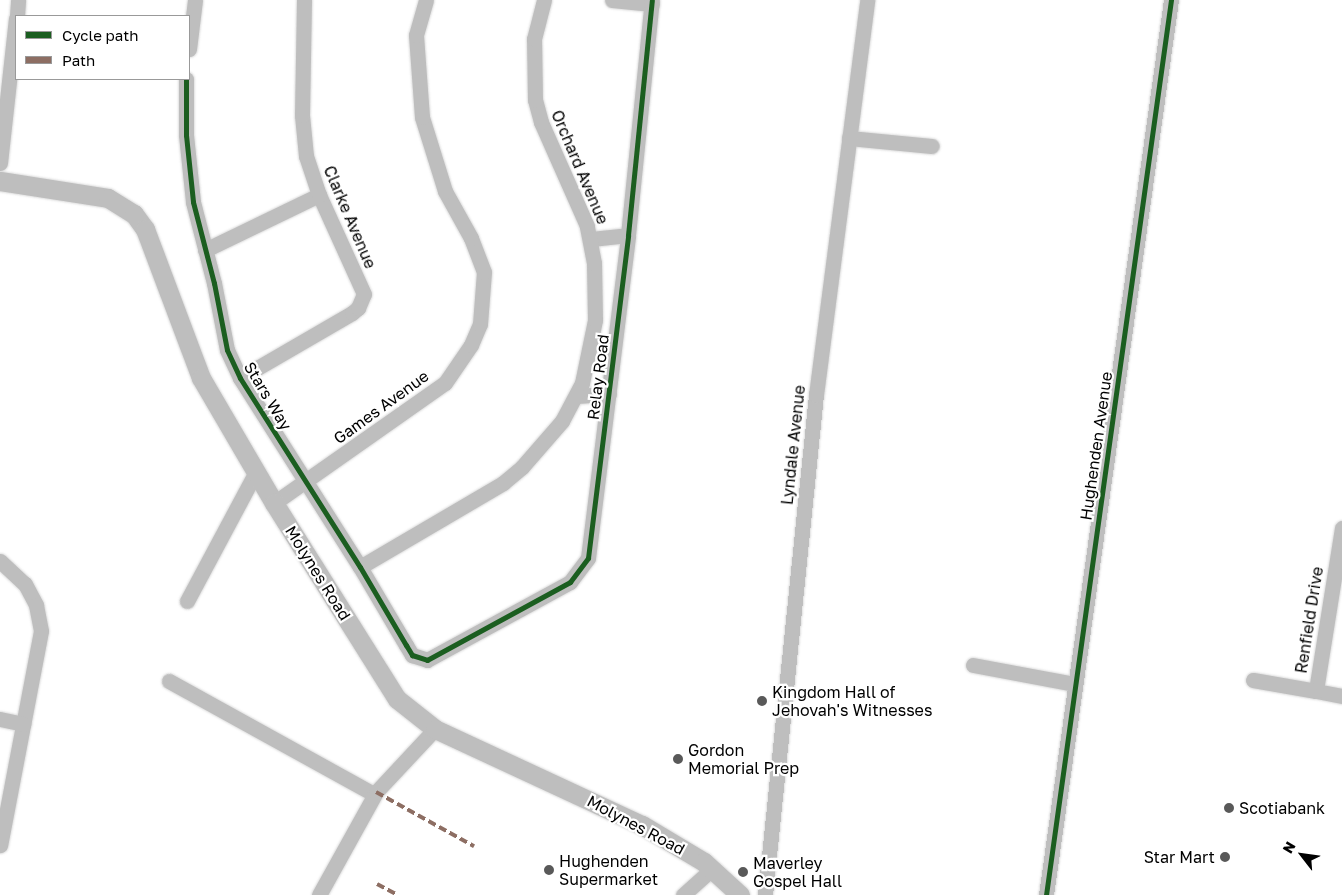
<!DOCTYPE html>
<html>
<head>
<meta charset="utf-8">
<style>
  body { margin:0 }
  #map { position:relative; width:1342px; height:895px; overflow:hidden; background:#fff; font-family:"Golos Text",sans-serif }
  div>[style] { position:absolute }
  .roads { filter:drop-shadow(0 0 1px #dbdbdb) drop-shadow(0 0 1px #dbdbdb) }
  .minor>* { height:15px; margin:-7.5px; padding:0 7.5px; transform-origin:7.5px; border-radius:7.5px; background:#bebebe }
  .major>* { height:19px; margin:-9.5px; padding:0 9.5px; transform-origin:9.5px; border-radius:9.5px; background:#bebebe }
  .quiet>* { height:4px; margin-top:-2px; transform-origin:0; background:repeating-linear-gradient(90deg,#8d6e63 0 8px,transparent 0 12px) }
  .cycleway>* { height:5px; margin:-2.5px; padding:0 2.5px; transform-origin:2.5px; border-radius:2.5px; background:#1b5e20 }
  .dots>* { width:14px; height:14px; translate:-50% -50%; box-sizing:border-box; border:2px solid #fff; border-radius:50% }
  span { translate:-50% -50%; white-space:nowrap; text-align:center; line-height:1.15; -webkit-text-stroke:4.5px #fff; paint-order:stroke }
  .street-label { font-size:16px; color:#000 }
  .poi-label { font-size:16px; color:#000 }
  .left { translate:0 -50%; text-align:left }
  .right { translate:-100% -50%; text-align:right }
  .legend { position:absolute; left:15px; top:15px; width:175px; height:65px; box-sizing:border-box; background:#fff; border:1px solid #999; margin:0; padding:6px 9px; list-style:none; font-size:15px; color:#000 }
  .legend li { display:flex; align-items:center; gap:10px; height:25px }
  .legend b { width:25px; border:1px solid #999 }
  .north { position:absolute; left:1277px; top:830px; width:50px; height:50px; -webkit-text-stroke:4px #fff; paint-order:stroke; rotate:300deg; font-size:14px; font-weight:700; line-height:20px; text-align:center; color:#000 }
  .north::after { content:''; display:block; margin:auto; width:18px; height:22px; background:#000; clip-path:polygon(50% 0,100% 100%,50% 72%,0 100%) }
</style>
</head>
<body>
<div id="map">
  <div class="roads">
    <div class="minor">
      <div style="left:612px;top:0;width:40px;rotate:5.7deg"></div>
      <div style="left:17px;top:16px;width:16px;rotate:-86deg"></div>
      <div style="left:189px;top:49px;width:49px;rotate:-83deg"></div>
      <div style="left:186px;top:79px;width:56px;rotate:90deg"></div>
      <div style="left:186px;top:135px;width:67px;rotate:84deg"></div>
      <div style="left:193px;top:202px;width:84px;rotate:75.5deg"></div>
      <div style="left:214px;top:283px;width:68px;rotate:79deg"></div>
      <div style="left:227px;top:350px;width:31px;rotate:65deg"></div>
      <div style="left:240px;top:378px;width:224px;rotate:57.6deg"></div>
      <div style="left:360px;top:567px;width:91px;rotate:59.5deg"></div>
      <div style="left:406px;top:645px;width:12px;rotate:59deg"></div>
      <div style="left:412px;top:655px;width:16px;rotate:18deg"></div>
      <div style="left:427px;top:660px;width:163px;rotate:-28.6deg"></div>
      <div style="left:570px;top:582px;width:30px;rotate:-53deg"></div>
      <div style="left:588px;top:558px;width:325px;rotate:-82.9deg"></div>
      <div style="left:628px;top:235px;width:236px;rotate:-84.2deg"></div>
      <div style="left:849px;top:138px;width:83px;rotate:5.5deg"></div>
      <div style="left:0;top:163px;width:145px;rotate:-83.7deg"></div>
      <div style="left:591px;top:239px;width:37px;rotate:-6deg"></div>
      <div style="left:205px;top:250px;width:127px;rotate:-25.8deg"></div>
      <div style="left:240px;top:378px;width:129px;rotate:-30.1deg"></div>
      <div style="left:352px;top:313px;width:8px;rotate:-40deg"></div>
      <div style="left:358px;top:308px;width:15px;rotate:-67deg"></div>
      <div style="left:364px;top:294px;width:109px;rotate:-114.4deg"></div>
      <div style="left:319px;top:195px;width:41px;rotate:-108.4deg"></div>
      <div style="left:306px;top:156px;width:41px;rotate:-95.6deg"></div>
      <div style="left:302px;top:115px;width:115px;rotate:-89deg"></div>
      <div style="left:577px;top:396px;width:32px;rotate:-4deg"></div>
      <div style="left:274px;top:503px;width:209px;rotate:-35.1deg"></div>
      <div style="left:445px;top:383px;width:46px;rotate:-55.6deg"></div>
      <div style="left:471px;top:345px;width:23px;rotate:-67deg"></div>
      <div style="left:480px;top:324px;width:52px;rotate:-85.6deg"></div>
      <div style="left:484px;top:272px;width:36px;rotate:-111deg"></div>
      <div style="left:471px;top:238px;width:54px;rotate:-119deg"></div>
      <div style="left:445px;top:191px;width:77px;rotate:-107.3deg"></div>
      <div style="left:422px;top:117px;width:82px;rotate:-94.2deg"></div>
      <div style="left:416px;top:35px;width:36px;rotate:-74deg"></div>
      <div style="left:1342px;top:528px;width:165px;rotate:99.1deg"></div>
      <div style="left:1316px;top:691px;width:26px;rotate:11deg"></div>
      <div style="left:0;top:561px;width:34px;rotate:43deg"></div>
      <div style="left:25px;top:584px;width:24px;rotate:62deg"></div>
      <div style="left:36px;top:605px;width:26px;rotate:79deg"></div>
      <div style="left:41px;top:631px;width:218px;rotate:100.8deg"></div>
      <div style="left:360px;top:567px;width:166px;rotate:-30.4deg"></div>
      <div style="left:503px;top:483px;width:25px;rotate:-40deg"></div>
      <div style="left:522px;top:467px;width:61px;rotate:-49deg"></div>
      <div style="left:562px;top:421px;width:43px;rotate:-62.2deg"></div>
      <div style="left:582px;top:383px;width:64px;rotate:-78.3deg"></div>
      <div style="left:595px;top:320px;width:57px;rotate:-91deg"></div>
      <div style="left:594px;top:263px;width:38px;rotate:-101deg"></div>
      <div style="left:587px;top:226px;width:114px;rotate:-113.9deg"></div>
      <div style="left:541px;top:122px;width:23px;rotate:-105deg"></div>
      <div style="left:535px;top:100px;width:61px;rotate:-90.9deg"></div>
      <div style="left:534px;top:39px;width:40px;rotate:-75.6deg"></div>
      <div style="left:187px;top:601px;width:146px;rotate:-61.9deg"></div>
      <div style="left:973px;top:665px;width:104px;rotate:10.6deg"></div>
      <div style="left:1253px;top:680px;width:64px;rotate:9.9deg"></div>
      <div style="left:169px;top:681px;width:234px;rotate:28.9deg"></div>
      <div style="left:0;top:719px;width:24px;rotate:12deg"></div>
      <div style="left:319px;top:895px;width:118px;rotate:-61deg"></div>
      <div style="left:376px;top:792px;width:86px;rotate:-46.9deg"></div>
      <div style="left:683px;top:895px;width:39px;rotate:-42deg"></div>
      <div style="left:765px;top:895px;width:503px;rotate:-84.18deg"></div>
      <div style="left:816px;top:395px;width:398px;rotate:-82.6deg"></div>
      <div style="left:1046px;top:895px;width:904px;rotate:-82.05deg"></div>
    </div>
    <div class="major">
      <div style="left:0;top:181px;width:109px;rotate:8.9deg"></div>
      <div style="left:108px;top:198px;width:31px;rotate:32deg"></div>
      <div style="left:134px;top:214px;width:19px;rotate:54deg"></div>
      <div style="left:145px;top:229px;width:159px;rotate:69.4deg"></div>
      <div style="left:201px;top:378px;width:145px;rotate:59.7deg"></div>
      <div style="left:274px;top:503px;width:231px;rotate:57.9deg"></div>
      <div style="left:397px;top:699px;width:48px;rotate:38.3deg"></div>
      <div style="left:435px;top:729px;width:228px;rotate:24.9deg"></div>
      <div style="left:642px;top:825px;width:72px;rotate:30.8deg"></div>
      <div style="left:704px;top:862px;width:49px;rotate:42.5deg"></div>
    </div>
  </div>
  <div class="quiet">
    <div style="left:376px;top:792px;width:112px;rotate:28.9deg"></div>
    <div style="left:377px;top:884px;width:24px;rotate:28deg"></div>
  </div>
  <div class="cycleway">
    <div style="left:186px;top:79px;width:56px;rotate:90deg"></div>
    <div style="left:186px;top:135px;width:67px;rotate:84deg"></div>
    <div style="left:193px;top:202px;width:84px;rotate:75.5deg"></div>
    <div style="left:214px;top:283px;width:68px;rotate:79deg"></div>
    <div style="left:227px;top:350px;width:31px;rotate:65deg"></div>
    <div style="left:240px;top:378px;width:224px;rotate:57.6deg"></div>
    <div style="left:360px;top:567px;width:91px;rotate:59.5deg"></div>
    <div style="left:406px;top:645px;width:12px;rotate:59deg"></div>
    <div style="left:412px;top:655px;width:16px;rotate:18deg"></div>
    <div style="left:427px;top:660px;width:163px;rotate:-28.6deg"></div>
    <div style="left:570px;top:582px;width:30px;rotate:-53deg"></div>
    <div style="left:588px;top:558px;width:325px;rotate:-82.9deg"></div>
    <div style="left:628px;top:235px;width:236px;rotate:-84.2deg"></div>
    <div style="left:1046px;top:895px;width:904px;rotate:-82.05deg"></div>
  </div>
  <div class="dots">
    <div style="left:762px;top:701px;background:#595959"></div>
    <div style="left:678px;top:759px;background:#595959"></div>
    <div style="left:1229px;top:808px;background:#595959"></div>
    <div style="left:1225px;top:857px;background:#595959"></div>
    <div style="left:549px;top:870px;background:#595959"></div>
    <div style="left:743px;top:872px;background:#595959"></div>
  </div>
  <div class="street-label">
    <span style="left:580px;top:167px;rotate:67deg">Orchard Avenue</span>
    <span style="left:350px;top:217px;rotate:67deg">Clarke Avenue</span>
    <span style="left:598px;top:377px;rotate:-83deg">Relay Road</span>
    <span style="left:268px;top:396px;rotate:59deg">Stars Way</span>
    <span style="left:381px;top:407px;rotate:-36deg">Games Avenue</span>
    <span style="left:793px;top:445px;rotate:-84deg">Lyndale Avenue</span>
    <span style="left:1096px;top:446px;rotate:-82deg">Hughenden Avenue</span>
    <span style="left:318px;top:573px;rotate:58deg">Molynes Road</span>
    <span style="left:1309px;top:620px;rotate:-81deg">Renfield Drive</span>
    <span style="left:636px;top:825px;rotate:28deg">Molynes Road</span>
  </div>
  <div class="poi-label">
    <span class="left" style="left:772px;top:701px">Kingdom Hall of<br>Jehovah's Witnesses</span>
    <span class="left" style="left:688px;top:759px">Gordon<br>Memorial Prep</span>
    <span class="left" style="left:1239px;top:808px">Scotiabank</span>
    <span class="right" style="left:1215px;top:857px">Star Mart</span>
    <span class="left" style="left:559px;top:870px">Hughenden<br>Supermarket</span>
    <span class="left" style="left:753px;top:872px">Maverley<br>Gospel Hall</span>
  </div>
  <ul class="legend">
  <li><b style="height:6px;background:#1b5e20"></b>Cycle path</li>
  <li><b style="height:6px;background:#8d6e63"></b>Path</li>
  </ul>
  <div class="north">N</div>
</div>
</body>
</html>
